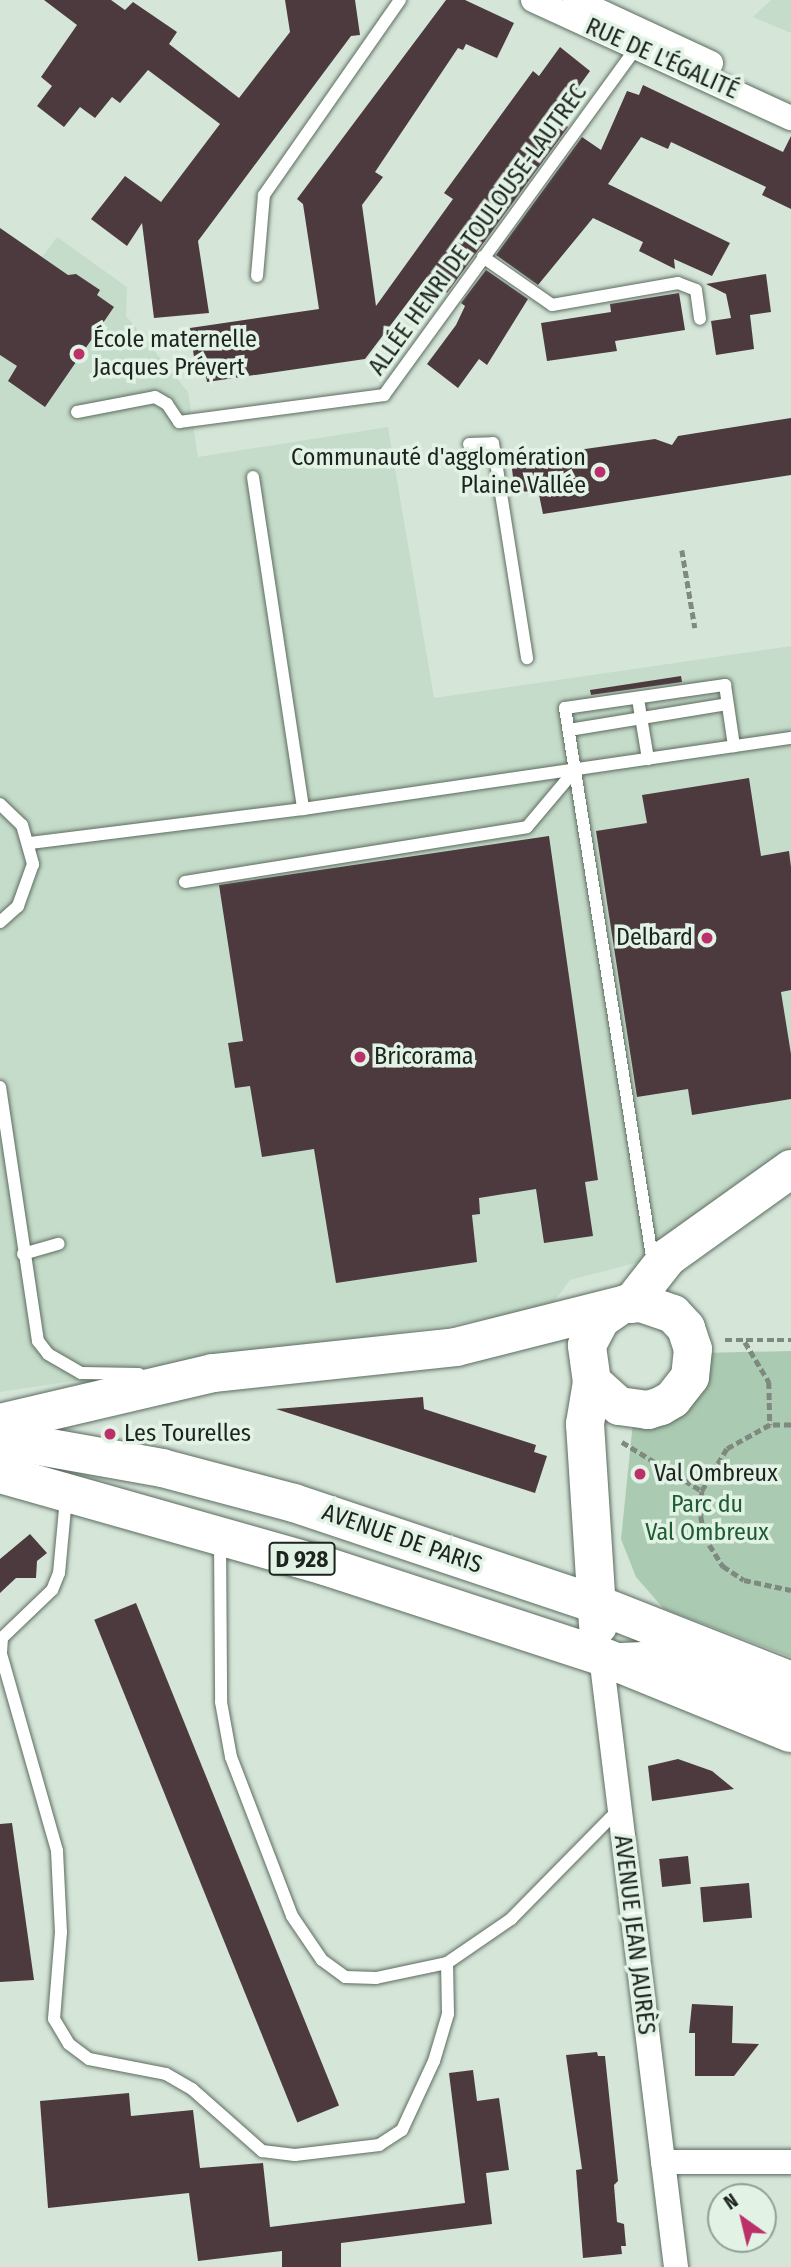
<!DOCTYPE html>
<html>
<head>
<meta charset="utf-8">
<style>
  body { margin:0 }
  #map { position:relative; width:791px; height:2267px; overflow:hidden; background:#d5e6d9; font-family:"Fira Sans Condensed",sans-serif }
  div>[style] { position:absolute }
  .built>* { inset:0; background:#c5dcca }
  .green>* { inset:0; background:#abcab2 }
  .building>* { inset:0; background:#4c3a3f; transform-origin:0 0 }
  .path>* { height:4.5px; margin-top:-2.25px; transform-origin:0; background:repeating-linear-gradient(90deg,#7e8980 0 7px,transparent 0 10.5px) }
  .roads { filter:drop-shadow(0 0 2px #5d6c60) drop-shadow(0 0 2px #5d6c60) }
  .service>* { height:12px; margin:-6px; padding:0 6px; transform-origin:6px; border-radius:6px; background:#fff }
  .minor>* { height:24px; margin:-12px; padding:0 12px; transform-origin:12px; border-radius:12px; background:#fff }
  .primary>* { height:38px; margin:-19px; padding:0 19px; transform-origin:19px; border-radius:19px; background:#fff }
  .dots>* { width:19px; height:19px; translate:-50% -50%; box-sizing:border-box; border:4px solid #e2f3e6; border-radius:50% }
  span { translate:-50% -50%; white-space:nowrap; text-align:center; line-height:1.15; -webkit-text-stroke:7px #e2f3e6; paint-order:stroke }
  .shield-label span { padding:2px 5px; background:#e2f3e6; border:2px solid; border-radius:5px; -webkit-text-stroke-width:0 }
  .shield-label { font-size:23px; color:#1d231e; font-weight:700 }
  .street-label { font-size:24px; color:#1d231e }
  .poi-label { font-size:24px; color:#1d231e }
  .left { translate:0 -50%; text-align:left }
  .right { translate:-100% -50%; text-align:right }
  .park-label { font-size:24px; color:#1e5c33 }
  .north { position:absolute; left:707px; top:2183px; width:70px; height:70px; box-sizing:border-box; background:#e2f3e6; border:2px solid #93a096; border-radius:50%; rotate:326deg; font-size:19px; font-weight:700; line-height:28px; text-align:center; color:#1d231e }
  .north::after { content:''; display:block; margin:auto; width:24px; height:32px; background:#bb3068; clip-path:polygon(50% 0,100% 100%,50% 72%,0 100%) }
</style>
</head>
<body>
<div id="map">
  <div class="built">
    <div style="clip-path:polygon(771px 0,791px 0,791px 33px,753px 17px)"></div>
    <div style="clip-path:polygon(0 228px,42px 257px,57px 237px,127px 287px,126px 316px,188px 392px,198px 457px,388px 427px,434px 698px,791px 646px,791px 1149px,659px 1257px,570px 1280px,548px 1310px,0 1392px)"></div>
  </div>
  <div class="green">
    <div style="clip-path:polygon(791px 1351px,791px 1657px,664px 1609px,636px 1577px,621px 1539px,633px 1422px,701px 1353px)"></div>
  </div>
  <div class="building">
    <div style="clip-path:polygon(44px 0,111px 0,125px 10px,133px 2px,177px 32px,169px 44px,239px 98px,290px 32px,285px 0,355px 0,360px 35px,351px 36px,198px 241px,209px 313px,154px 318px,142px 223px,127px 246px,91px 219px,125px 176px,161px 202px,220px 124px,148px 70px,120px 103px,112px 97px,95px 118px,80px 107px,64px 127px,37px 106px,52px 86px,41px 77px,77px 25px)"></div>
    <div style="clip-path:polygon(446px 0,465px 0,514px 23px,497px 58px,466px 44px,463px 50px,458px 48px,375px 172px,383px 177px,362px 205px,376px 306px,453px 199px,444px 193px,533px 71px,539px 76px,560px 47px,590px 71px,556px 118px,568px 127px,447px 293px,427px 277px,365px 359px,207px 382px,202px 355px,194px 357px,190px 328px,319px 309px,303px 204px,297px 199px)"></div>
    <div style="clip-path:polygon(643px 85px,783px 152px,791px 136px,791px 209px,762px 195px,766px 187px,671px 142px,668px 149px,641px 137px,608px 184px,730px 243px,712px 276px,674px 259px,675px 269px,639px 251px,643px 242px,593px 218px,538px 285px,496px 255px,582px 137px,601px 150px,627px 91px,639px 95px)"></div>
    <div style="clip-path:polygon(0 228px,68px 275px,76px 274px,100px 290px,97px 295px,114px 307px,45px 407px,8px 381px,17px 366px,0 355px)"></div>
    <div style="clip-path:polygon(486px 270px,528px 299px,487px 365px,479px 359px,458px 388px,427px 364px,456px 325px,465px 306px,461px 303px)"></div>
    <div style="clip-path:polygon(766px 274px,771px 312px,750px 315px,754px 349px,716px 355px,711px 321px,731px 318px,726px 294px,706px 284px)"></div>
    <div style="clip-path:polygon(679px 293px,685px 330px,615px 341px,617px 351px,547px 361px,541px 323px,611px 312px,610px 304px)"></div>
    <div style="clip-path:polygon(791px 418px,791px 475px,543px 514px,538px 490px,515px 493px,512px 469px,522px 458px,655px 439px,672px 445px,678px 436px)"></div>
    <div style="clip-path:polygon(681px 676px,682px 682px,591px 695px,590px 690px)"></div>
    <div style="clip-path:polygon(749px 778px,761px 856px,789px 851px,791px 867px,791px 990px,781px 992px,791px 1054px,791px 1099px,692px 1115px,688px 1089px,637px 1097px,596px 831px,647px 823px,642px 795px)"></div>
    <div style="clip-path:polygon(549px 836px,598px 1180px,585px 1182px,593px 1236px,544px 1243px,536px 1189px,479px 1198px,480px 1214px,472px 1215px,477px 1262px,336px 1283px,314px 1149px,262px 1157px,250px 1086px,235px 1088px,228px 1043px,243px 1041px,219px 885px)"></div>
    <div style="clip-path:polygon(423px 1397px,424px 1409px,536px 1445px,534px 1452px,547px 1456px,535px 1493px,276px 1409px)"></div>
    <div style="clip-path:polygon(30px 1534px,47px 1553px,37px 1561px,36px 1578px,16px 1578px,0 1593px,0 1559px)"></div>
    <div style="left:136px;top:1603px;width:542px;height:45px;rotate:68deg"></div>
    <div style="clip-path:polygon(678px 1759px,712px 1771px,734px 1789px,652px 1801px,648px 1766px)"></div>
    <div style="clip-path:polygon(12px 1823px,34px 1980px,0 1982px,0 1824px)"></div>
    <div style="left:688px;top:1856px;width:28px;height:29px;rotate:84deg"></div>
    <div style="left:749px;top:1883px;width:35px;height:49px;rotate:85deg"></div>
    <div style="clip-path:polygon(692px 2004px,733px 2006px,732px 2043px,759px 2044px,734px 2076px,695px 2076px,695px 2033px,689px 2033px)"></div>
    <div style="clip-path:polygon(597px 2052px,598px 2056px,605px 2056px,618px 2181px,614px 2185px,617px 2222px,624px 2224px,626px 2246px,621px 2246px,622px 2254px,583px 2258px,576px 2170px,582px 2169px,566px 2055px)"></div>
    <div style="clip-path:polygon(473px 2070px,477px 2101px,499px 2098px,509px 2170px,486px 2173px,492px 2224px,341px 2243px,341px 2267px,282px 2267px,282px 2251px,198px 2261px,189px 2193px,48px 2208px,40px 2101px,129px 2093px,131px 2116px,193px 2110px,200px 2168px,263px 2163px,270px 2227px,465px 2203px,449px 2073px)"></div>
  </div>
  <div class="path">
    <div style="left:682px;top:550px;width:79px;rotate:80.5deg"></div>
    <div style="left:725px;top:1340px;width:66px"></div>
    <div style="left:745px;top:1342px;width:47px;rotate:59deg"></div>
    <div style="left:769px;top:1382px;width:43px;rotate:88.7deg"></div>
    <div style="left:791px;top:1425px;width:21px;rotate:180deg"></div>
    <div style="left:770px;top:1425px;width:49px;rotate:150.8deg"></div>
    <div style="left:727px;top:1449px;width:49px;rotate:120.8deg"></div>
    <div style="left:702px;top:1491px;width:25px;rotate:92deg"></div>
    <div style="left:701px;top:1516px;width:20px;rotate:81deg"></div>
    <div style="left:704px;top:1536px;width:36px;rotate:58deg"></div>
    <div style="left:723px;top:1566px;width:25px;rotate:34deg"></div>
    <div style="left:744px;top:1580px;width:48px;rotate:12deg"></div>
    <div style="left:622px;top:1442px;width:94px;rotate:31.5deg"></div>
  </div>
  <div class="roads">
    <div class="service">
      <div style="left:483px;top:257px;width:84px;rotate:34.8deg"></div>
      <div style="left:552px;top:305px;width:128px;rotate:-9.9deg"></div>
      <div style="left:678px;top:283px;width:19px;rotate:21deg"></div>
      <div style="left:696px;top:290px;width:29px;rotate:82deg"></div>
      <div style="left:257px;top:276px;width:81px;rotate:-85.1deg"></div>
      <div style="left:264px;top:195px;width:238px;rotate:-55.1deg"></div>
      <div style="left:77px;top:412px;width:79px;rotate:-10.9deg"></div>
      <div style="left:155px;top:397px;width:14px;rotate:30deg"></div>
      <div style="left:167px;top:404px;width:22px;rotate:56deg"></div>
      <div style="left:179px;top:422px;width:207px;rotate:-7.5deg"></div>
      <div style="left:384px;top:395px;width:432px;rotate:-54deg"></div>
      <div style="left:469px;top:444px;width:24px;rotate:-2deg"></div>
      <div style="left:493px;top:443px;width:218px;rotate:81deg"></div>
      <div style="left:253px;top:477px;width:336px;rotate:81.4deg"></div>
      <div style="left:638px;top:699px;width:61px;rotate:80.5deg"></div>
      <div style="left:569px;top:730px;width:160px;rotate:-9.3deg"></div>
      <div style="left:0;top:804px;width:30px;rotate:44deg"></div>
      <div style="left:22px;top:825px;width:41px;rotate:74.2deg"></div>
      <div style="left:33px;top:864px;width:45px;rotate:109.7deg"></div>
      <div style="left:18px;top:906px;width:24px;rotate:138deg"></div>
      <div style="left:30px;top:843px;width:275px;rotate:-7.1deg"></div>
      <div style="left:303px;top:809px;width:493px;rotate:-8.3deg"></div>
      <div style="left:185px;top:882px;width:346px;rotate:-9.1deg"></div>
      <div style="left:527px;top:827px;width:75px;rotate:-49.9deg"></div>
      <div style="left:0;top:1087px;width:257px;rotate:81.5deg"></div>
      <div style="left:38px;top:1341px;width:16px;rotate:52deg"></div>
      <div style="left:48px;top:1354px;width:38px;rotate:30deg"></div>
      <div style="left:81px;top:1373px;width:58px;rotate:1deg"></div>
      <div style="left:23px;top:1254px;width:37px;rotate:-16deg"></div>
      <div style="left:653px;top:1263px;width:562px;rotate:-99.01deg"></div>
      <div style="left:565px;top:708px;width:162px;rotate:-8.2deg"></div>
      <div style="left:725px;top:685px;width:62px;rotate:81.6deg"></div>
      <div style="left:66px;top:1498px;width:75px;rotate:95.3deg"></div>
      <div style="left:59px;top:1573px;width:18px;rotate:112deg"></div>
      <div style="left:52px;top:1590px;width:69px;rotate:136.2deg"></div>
      <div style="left:2px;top:1638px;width:16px;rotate:94deg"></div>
      <div style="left:1px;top:1654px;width:205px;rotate:74.1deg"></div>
      <div style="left:57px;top:1851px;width:81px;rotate:87.2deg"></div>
      <div style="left:61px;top:1932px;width:87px;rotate:94.6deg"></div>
      <div style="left:54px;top:2019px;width:29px;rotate:59deg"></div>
      <div style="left:69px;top:2044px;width:25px;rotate:37deg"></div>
      <div style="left:89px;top:2059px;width:78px;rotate:11deg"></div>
      <div style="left:166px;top:2074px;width:30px;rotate:30deg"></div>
      <div style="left:192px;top:2089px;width:94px;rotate:41.5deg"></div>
      <div style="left:262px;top:2151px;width:33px;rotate:7deg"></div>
      <div style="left:295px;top:2155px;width:85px;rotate:-6.8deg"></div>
      <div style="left:379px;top:2145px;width:27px;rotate:-33deg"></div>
      <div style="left:402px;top:2130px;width:76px;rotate:-65.1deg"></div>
      <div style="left:434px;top:2061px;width:49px;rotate:-73.4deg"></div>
      <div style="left:448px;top:2014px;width:51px;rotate:-91.1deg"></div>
      <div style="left:220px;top:1539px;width:163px;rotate:89.6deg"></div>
      <div style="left:221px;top:1702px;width:56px;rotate:79.7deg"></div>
      <div style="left:231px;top:1757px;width:170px;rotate:69deg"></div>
      <div style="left:292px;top:1916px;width:53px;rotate:55.7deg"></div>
      <div style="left:322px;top:1960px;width:29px;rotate:36deg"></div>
      <div style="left:345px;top:1977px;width:31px;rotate:2deg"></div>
      <div style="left:376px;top:1978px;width:73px;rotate:-11.9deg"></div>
      <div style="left:447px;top:1963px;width:78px;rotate:-34.5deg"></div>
      <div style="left:511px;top:1919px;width:153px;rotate:-45.5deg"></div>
    </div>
    <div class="minor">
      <div style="left:533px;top:0;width:284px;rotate:24.6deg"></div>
      <div style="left:575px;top:0;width:150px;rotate:24.9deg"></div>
      <div style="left:663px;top:2162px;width:128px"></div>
      <div style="left:676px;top:2267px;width:616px;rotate:-97deg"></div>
      <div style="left:601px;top:1656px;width:43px;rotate:-2.7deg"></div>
      <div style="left:644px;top:1654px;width:17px;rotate:13deg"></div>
      <div style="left:661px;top:1658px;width:66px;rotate:17.6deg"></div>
      <div style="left:724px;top:1678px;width:73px;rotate:23.4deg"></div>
    </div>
    <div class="primary">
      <div style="left:631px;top:1304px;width:60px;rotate:-51.8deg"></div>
      <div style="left:668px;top:1257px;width:151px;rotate:-35.6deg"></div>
      <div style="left:592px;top:1382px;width:43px;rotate:99.5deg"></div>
      <div style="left:585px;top:1424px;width:202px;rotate:86.3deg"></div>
      <div style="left:0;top:1423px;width:219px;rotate:-13.2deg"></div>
      <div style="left:213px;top:1373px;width:244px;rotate:-6.1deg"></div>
      <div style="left:456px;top:1347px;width:175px;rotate:-14.2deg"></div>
      <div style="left:626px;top:1304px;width:15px;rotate:-4deg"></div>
      <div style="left:641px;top:1303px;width:34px;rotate:19deg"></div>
      <div style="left:673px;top:1314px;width:19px;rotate:47deg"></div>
      <div style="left:686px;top:1328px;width:22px;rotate:72deg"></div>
      <div style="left:693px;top:1349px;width:28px;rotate:96deg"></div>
      <div style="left:690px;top:1377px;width:28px;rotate:128deg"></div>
      <div style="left:673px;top:1399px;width:14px;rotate:150deg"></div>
      <div style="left:661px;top:1406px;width:14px;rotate:163deg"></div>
      <div style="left:648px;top:1410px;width:29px;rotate:-172deg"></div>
      <div style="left:619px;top:1406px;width:36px;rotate:-138deg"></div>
      <div style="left:592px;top:1382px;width:37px;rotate:-98deg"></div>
      <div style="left:587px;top:1345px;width:30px;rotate:-62deg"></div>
      <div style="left:601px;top:1319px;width:19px;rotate:-35deg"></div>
      <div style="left:0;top:1439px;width:165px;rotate:10.1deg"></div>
      <div style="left:162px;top:1468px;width:137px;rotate:14.9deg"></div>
      <div style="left:294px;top:1503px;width:318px;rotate:18.5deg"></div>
      <div style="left:596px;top:1604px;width:210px;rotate:21.5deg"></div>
      <div style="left:0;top:1474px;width:338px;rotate:15.8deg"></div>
      <div style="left:325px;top:1566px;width:290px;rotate:18.1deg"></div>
      <div style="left:601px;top:1656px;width:205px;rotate:22.1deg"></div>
    </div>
  </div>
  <div class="dots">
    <div style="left:79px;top:354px;background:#bb3068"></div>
    <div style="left:600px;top:472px;background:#bb3068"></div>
    <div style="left:707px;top:938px;background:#bb3068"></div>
    <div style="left:360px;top:1057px;background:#bb3068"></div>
    <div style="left:110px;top:1434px;background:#bb3068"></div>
    <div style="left:640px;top:1474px;background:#bb3068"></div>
  </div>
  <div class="shield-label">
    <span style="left:302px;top:1559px">D 928</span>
  </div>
  <div class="street-label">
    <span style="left:662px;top:59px;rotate:24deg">RUE DE L'ÉGALITÉ</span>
    <span style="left:478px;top:230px;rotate:-54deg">ALLÉE HENRI DE TOULOUSE-LAUTREC</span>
    <span style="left:402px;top:1539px;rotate:19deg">AVENUE DE PARIS</span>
    <span style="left:634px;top:1935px;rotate:83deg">AVENUE JEAN JAURÈS</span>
  </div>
  <div class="poi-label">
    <span class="left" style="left:93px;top:354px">École maternelle<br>Jacques Prévert</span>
    <span class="right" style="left:586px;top:472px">Communauté d'agglomération<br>Plaine Vallée</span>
    <span class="right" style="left:693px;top:938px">Delbard</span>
    <span class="left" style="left:374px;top:1057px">Bricorama</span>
    <span class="left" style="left:124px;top:1434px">Les Tourelles</span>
    <span class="left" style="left:654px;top:1474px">Val Ombreux</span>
  </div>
  <div class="park-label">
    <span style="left:707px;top:1519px">Parc du<br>Val Ombreux</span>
  </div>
  <div class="north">N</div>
</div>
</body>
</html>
